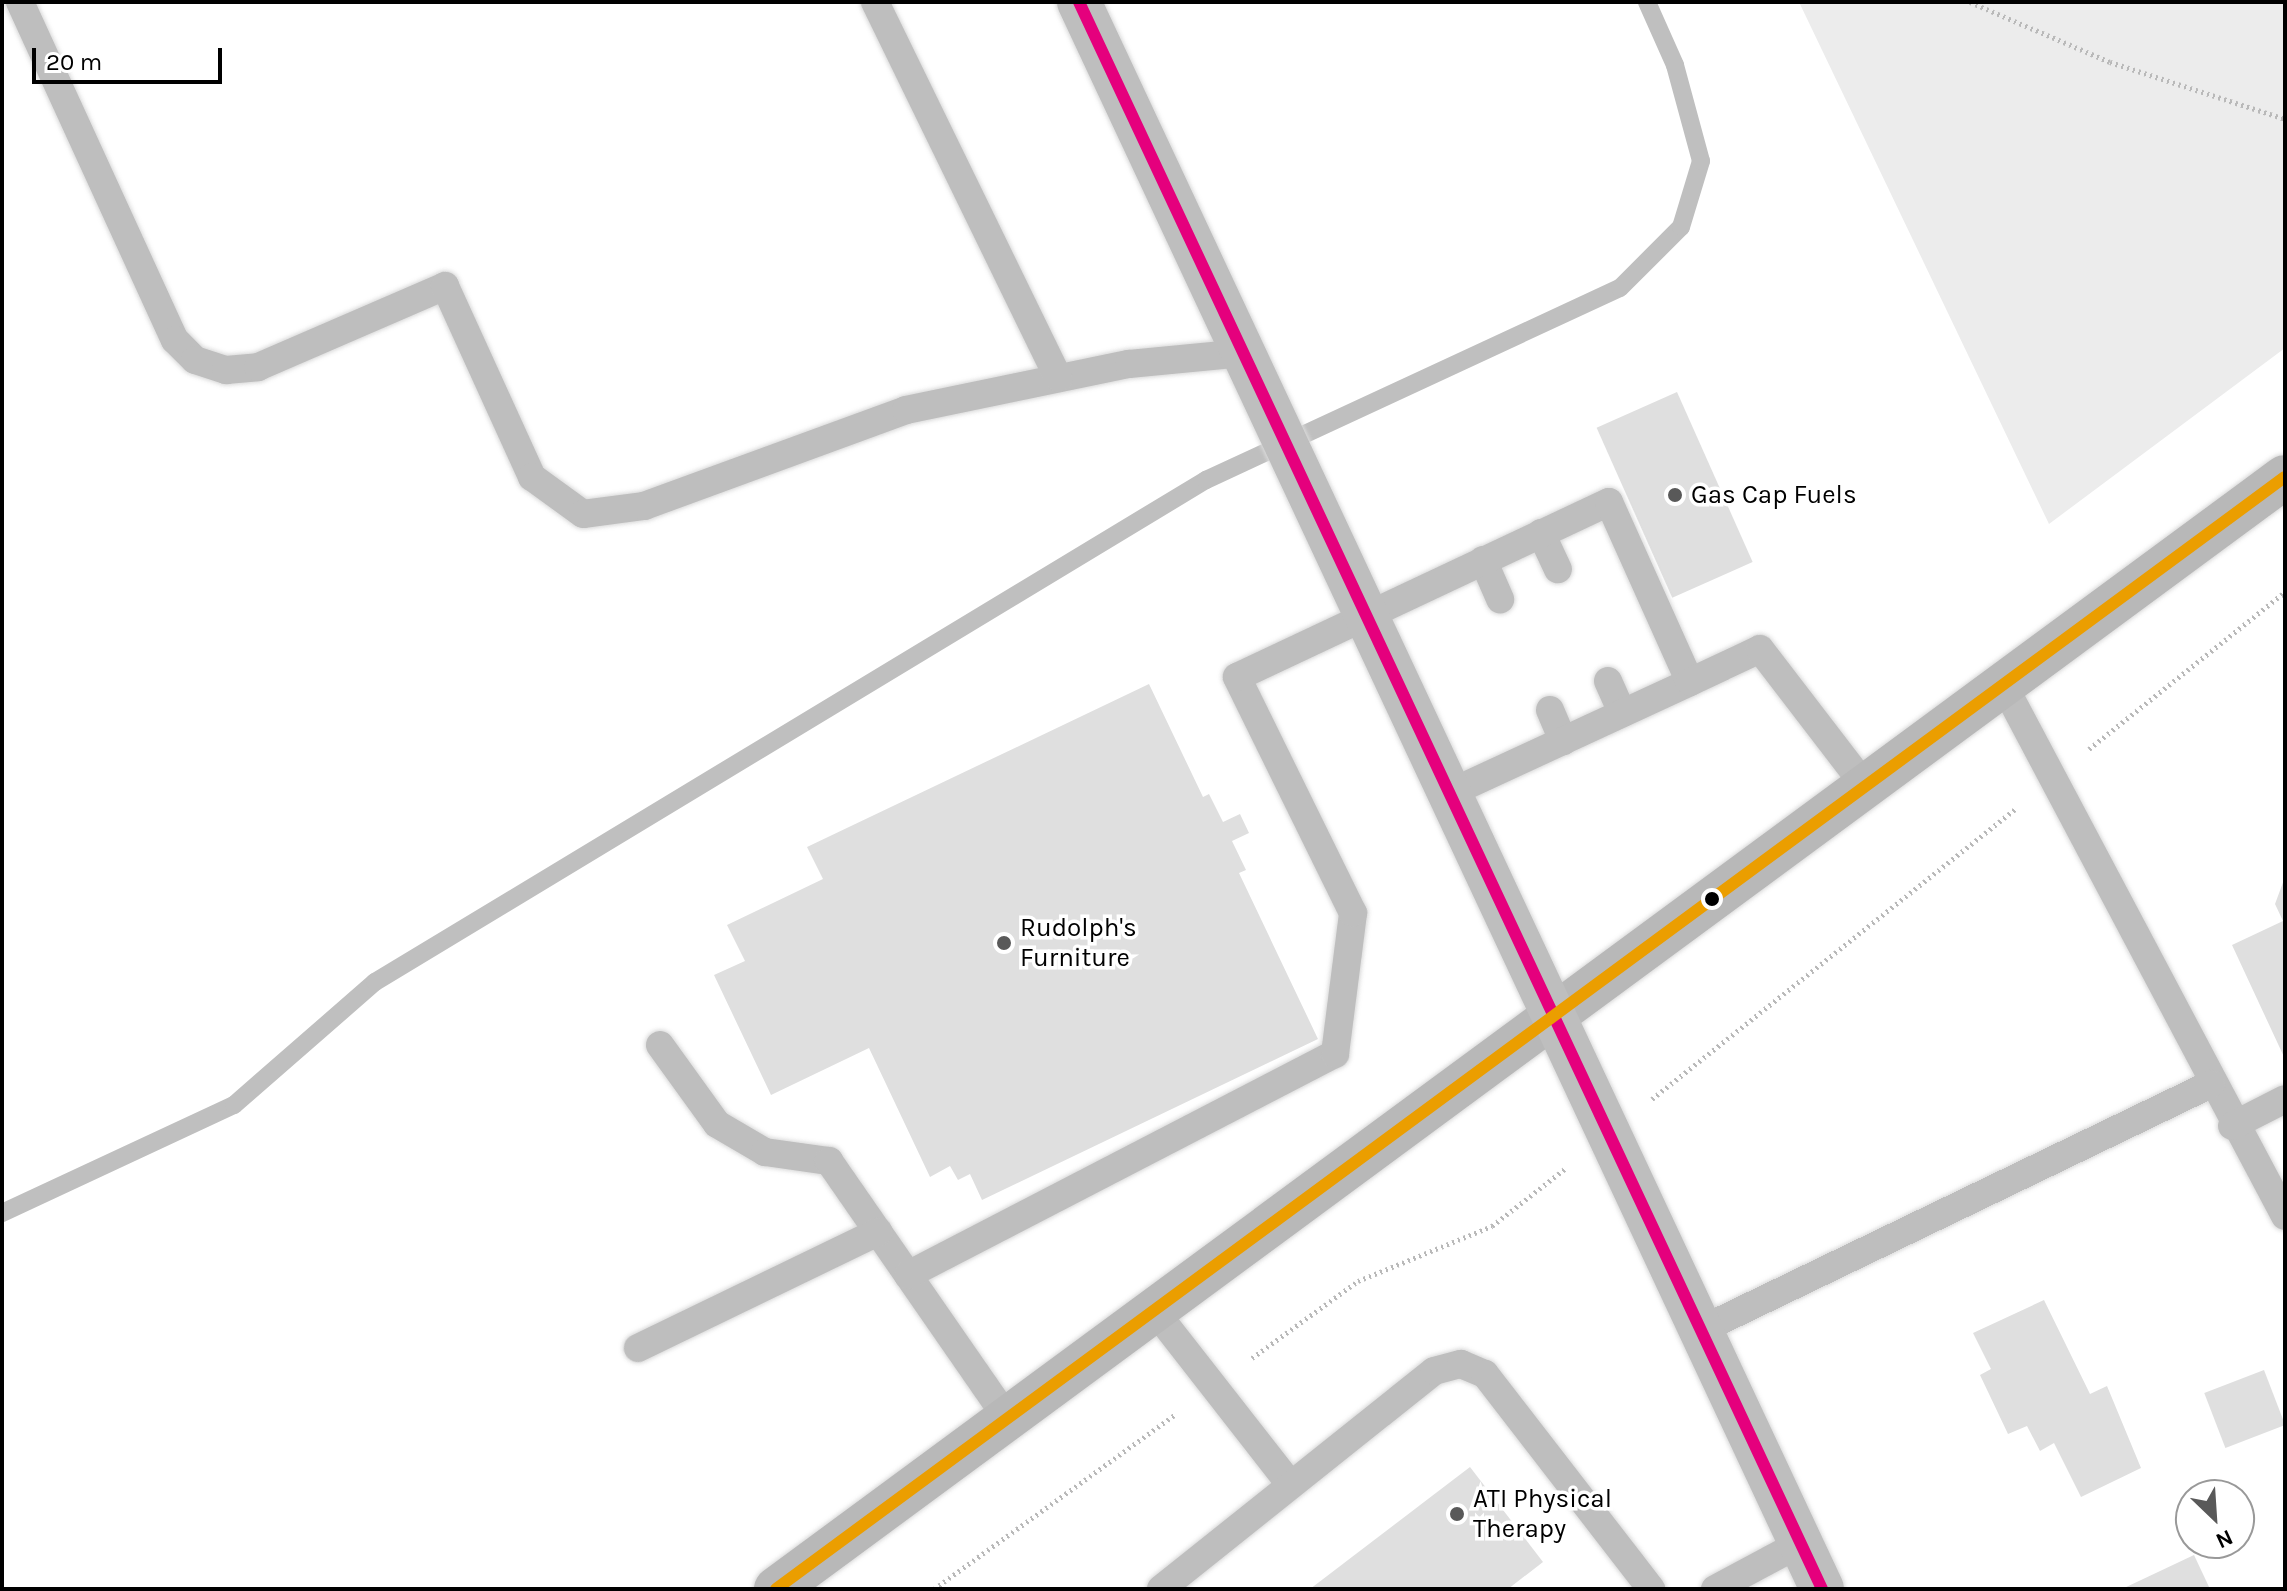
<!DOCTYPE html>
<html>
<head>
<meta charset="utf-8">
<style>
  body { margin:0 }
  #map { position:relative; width:2287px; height:1591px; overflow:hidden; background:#fff; font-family:Karla,sans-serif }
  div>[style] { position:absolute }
  .green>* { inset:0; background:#ececec }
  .stream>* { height:18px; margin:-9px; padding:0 9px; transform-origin:9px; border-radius:9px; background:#bfbfbf }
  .building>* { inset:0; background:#dfdfdf; transform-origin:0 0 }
  .path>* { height:5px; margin-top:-2.5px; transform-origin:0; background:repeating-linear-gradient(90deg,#b9b9b9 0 2px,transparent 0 6px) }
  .roads { filter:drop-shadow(0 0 2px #dbdbdb) drop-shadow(0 0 2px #dbdbdb) }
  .lane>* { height:28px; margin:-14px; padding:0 14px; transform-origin:14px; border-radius:14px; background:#bebebe }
  .secondary>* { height:44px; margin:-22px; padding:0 22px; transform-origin:22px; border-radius:22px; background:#b8b8b8 }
  .primary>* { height:44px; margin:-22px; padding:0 22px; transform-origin:22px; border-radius:22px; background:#bebebe }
  .bus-1>* { height:12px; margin:-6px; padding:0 6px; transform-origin:6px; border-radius:6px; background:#e5007d }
  .bus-2>* { height:12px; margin:-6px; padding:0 6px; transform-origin:6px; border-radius:6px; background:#eb9e00 }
  .dots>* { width:22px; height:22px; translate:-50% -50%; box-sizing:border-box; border:4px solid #fff; border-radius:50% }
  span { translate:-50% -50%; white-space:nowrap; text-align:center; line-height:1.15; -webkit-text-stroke:7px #fff; paint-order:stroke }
  .poi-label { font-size:26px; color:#000 }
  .left { translate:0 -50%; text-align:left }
  .frame { position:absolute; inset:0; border:4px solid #000; pointer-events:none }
  .north { position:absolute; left:2175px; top:1479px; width:80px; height:80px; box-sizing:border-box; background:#fff; border:2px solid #999; border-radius:50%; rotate:155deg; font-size:22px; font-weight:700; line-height:32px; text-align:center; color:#000 }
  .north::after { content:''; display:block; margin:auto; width:28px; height:36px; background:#595959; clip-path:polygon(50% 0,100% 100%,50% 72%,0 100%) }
  .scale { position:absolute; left:32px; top:48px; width:190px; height:36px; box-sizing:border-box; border:4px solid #000; border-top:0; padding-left:10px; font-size:24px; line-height:28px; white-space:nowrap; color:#000; -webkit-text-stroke:6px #fff; paint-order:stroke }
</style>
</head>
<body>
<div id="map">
  <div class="green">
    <div style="clip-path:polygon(1799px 2px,2285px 2px,2285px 348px,2049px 524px)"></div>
  </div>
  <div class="stream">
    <div style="left:2px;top:1213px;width:256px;rotate:-25deg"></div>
    <div style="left:234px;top:1105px;width:187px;rotate:-41.1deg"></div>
    <div style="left:375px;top:982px;width:971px;rotate:-31.14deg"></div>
    <div style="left:1206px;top:480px;width:456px;rotate:-24.9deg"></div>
    <div style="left:1620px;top:288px;width:86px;rotate:-45deg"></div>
    <div style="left:1681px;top:227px;width:69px;rotate:-73.1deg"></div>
    <div style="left:1701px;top:161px;width:99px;rotate:-105.2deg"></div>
    <div style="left:1675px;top:65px;width:69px;rotate:-114deg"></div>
  </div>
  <div class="building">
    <div style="left:1677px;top:392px;width:186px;height:88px;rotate:66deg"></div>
    <div style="clip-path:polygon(1149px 684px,1203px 797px,1209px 794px,1223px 822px,1240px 814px,1249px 833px,1232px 841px,1246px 870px,1239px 873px,1318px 1039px,982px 1200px,970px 1174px,958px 1180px,950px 1166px,930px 1177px,869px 1048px,771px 1095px,714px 975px,745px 961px,727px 925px,823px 879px,807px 847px)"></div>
    <div style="clip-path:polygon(2285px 877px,2285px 1059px,2232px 945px,2283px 921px,2275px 904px)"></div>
    <div style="clip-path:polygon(2044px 1300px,2090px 1394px,2107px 1386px,2141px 1468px,2081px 1497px,2054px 1443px,2040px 1451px,2027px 1426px,2008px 1434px,1980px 1375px,1991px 1369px,1973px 1333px)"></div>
    <div style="left:2264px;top:1370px;width:59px;height:64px;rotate:69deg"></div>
    <div style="clip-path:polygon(1470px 1467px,1543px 1562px,1508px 1589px,1310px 1589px)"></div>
    <div style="clip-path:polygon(2194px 1555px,2210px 1589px,2122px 1589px)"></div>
  </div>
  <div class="path">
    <div style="left:1970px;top:2px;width:152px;rotate:23.2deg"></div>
    <div style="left:2110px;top:62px;width:184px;rotate:18deg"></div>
    <div style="left:2089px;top:749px;width:251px;rotate:-38.7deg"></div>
    <div style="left:1652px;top:1099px;width:466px;rotate:-38.6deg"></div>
    <div style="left:1252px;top:1358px;width:131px;rotate:-36deg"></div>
    <div style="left:1358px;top:1281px;width:145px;rotate:-22.3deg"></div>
    <div style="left:1492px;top:1226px;width:94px;rotate:-38.1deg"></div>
    <div style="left:934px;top:1589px;width:299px;rotate:-35.9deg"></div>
  </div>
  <div class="roads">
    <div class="lane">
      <div style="left:20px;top:2px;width:372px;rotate:65.4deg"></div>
      <div style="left:175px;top:340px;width:28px;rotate:45deg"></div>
      <div style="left:195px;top:360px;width:33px;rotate:18deg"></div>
      <div style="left:226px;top:370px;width:32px;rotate:-5deg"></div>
      <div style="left:258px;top:367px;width:204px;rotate:-23.4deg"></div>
      <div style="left:445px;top:286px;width:210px;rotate:65.5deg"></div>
      <div style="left:532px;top:477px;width:63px;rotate:36deg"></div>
      <div style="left:583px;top:514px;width:62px;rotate:-7.5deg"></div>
      <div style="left:644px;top:506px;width:279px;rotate:-20.1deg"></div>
      <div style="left:906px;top:410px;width:228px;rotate:-11.7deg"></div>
      <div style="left:1129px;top:364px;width:115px;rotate:-5.5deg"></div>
      <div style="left:875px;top:2px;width:418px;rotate:64deg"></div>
      <div style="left:1541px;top:533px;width:40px;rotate:65deg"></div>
      <div style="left:1483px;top:560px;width:43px;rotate:66.4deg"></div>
      <div style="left:1608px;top:681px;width:35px;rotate:66deg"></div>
      <div style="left:2003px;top:684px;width:602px;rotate:62.07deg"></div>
      <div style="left:1550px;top:710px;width:34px;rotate:67deg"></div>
      <div style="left:1450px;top:793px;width:264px;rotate:-24.8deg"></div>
      <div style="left:660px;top:1045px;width:97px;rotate:54.2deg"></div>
      <div style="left:717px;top:1124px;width:56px;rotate:30.3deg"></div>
      <div style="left:765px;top:1152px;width:65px;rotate:8deg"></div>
      <div style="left:829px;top:1161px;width:313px;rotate:55.3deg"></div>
      <div style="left:2232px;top:1126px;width:59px;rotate:-27deg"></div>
      <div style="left:908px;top:1275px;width:481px;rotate:-27.4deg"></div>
      <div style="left:1335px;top:1054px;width:142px;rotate:-82.7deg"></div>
      <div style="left:1353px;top:913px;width:263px;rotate:-116.2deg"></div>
      <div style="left:1237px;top:677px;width:411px;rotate:-25.2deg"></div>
      <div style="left:1609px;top:502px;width:197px;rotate:65.8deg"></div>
      <div style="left:1690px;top:682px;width:77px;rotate:-25.2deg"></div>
      <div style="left:1760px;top:649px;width:173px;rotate:52.5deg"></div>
      <div style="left:1154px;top:1310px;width:219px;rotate:52deg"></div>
      <div style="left:1701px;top:1330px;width:566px;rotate:-25.75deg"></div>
      <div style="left:638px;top:1348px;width:267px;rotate:-25.8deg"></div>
      <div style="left:1161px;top:1589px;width:349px;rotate:-38.6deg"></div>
      <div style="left:1434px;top:1371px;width:28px;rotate:-15deg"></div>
      <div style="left:1461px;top:1364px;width:26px;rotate:23deg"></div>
      <div style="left:1485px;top:1374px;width:272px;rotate:52.3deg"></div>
      <div style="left:1715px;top:1589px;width:98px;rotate:-28.1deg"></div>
    </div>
    <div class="secondary">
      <div style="left:776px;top:1589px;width:1874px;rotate:-36.39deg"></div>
    </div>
    <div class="primary">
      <div style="left:1079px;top:2px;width:1752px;rotate:64.91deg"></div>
    </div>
  </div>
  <div class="bus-1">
    <div style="left:1079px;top:2px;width:1752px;rotate:64.91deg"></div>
  </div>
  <div class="bus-2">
    <div style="left:776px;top:1589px;width:1874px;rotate:-36.39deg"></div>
  </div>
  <div class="dots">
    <div style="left:1675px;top:495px;background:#595959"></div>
    <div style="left:1712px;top:899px;background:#000"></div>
    <div style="left:1004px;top:943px;background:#595959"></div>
    <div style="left:1457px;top:1514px;background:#595959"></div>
  </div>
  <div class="poi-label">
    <span class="left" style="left:1691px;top:495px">Gas Cap Fuels</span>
    <span class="left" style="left:1020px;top:943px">Rudolph's<br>Furniture</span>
    <span class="left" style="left:1473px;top:1514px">ATI Physical<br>Therapy</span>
  </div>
  <div class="frame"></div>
  <div class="north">N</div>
  <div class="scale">20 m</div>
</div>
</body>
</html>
